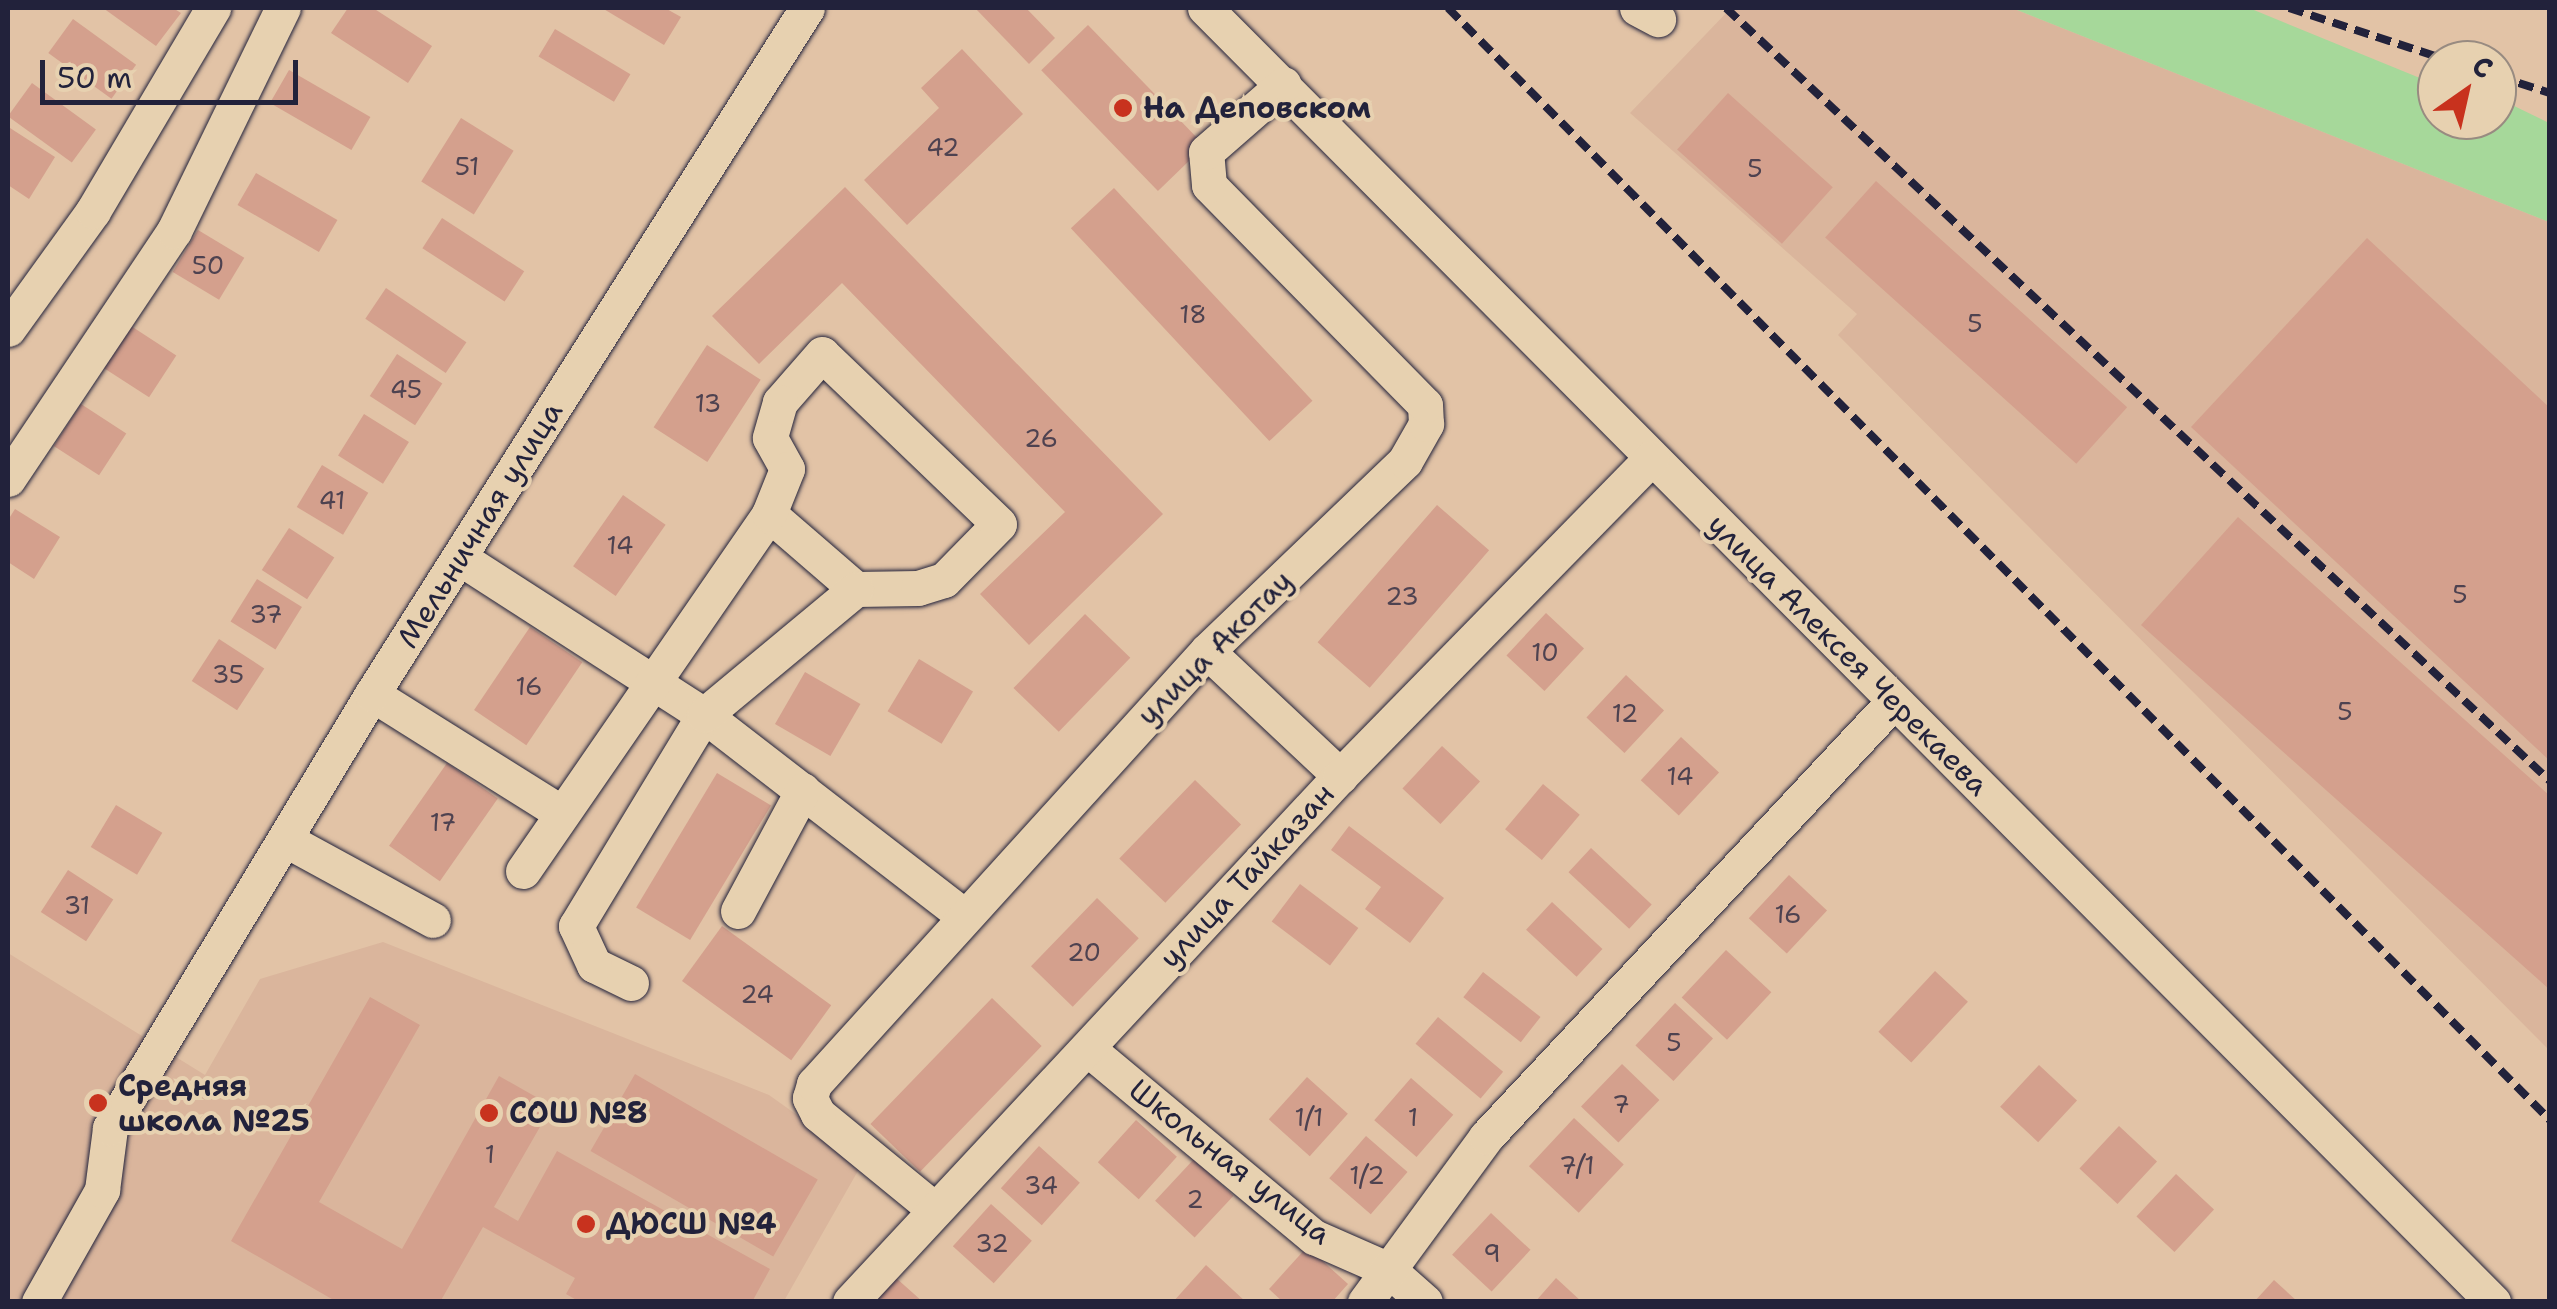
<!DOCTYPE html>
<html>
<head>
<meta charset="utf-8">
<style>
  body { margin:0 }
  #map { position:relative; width:2557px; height:1309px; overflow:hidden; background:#e2c3a6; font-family:"Shantell Sans",sans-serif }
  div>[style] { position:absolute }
  .built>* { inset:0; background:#dab59c }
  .green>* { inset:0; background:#a6d89a }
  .building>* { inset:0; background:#d4a08d; transform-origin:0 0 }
  .roads { filter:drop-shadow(0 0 2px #22223b) drop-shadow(0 0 2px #22223b) }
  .minor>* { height:35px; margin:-17.5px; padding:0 17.5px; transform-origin:17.5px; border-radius:17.5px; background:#e7d1b0 }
  .rail>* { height:8px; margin-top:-4px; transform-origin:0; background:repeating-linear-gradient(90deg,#22223b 0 15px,transparent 0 23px) }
  .dots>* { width:28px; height:28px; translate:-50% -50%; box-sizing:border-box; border:5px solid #e7d1b0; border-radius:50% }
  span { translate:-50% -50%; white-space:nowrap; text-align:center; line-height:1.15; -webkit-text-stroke:8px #e7d1b0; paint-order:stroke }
  .number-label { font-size:25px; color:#4e4250 }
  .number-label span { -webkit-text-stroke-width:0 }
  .poi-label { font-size:30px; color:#22223b; font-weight:700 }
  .left { translate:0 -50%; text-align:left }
  .street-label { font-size:30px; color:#22223b }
  .frame { position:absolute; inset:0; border:10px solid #22223b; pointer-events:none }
  .north { position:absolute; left:2417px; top:40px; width:100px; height:100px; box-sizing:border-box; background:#e7d1b0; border:2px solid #988b81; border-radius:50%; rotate:34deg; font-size:28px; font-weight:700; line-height:40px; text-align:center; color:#22223b }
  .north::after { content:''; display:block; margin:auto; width:35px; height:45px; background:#c8321e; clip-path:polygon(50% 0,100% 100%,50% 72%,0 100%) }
  .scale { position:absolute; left:40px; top:60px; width:258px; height:45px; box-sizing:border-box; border:5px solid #22223b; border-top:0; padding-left:12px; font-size:30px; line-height:35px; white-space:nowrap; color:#22223b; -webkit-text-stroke:8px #e7d1b0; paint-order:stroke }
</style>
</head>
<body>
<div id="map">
  <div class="built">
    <div style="clip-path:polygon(1731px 8px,2012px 8px,2549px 222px,2549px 1050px,1838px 335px,1857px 314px,1630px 113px)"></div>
    <div style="clip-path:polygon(383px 942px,769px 1095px,863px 1162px,784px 1301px,8px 1301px,8px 953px,205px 1075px,260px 979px)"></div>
  </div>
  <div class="green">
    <div style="clip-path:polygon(2012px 8px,2249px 8px,2437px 85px,2437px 120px,2497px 120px,2497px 100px,2508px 103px,2549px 123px,2549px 222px)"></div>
  </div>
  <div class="building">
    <div style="clip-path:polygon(103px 8px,173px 8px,181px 13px,156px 46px)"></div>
    <div style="clip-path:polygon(348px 8px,373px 8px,432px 46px,408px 83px,331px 33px)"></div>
    <div style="clip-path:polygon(602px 8px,665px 8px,681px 17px,664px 45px)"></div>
    <div style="clip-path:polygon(975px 8px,1026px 8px,1055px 38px,1029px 64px)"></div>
    <div style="left:73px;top:19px;width:78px;height:42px;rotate:36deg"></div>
    <div style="left:1088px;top:25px;width:168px;height:65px;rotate:46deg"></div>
    <div style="left:555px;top:29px;width:88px;height:32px;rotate:31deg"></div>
    <div style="clip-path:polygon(962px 49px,1023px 114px,907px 225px,864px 180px,939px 108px,921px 88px)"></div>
    <div style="left:289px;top:70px;width:94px;height:38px;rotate:30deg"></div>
    <div style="left:32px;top:83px;width:79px;height:41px;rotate:36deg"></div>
    <div style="left:1728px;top:93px;width:141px;height:76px;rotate:42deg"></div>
    <div style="left:461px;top:118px;width:62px;height:75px;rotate:32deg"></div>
    <div style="clip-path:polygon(10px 128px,55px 157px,29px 199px,8px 185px)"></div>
    <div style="left:256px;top:173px;width:94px;height:37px;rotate:30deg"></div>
    <div style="left:1876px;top:181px;width:338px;height:76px;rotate:42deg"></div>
    <div style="clip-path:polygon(845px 187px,1163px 514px,1029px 645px,980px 594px,1065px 512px,842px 283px,759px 364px,712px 316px)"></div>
    <div style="left:1114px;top:188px;width:291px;height:59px;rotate:47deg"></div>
    <div style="left:442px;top:218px;width:98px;height:36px;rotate:33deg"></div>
    <div style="left:198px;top:230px;width:54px;height:49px;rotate:31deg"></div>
    <div style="clip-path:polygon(2367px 238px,2550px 408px,2550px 761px,2191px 427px)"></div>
    <div style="left:386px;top:288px;width:97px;height:37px;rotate:34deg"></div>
    <div style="left:131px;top:326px;width:54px;height:50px;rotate:33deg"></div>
    <div style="left:707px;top:345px;width:64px;height:98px;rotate:33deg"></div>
    <div style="left:397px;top:354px;width:54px;height:50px;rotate:33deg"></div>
    <div style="left:81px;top:404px;width:54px;height:50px;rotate:33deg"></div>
    <div style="left:364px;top:414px;width:53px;height:49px;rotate:32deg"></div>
    <div style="left:322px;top:465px;width:54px;height:49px;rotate:31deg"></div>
    <div style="left:623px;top:495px;width:52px;height:87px;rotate:35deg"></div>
    <div style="left:1437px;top:505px;width:69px;height:182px;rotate:41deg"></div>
    <div style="clip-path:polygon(15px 509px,60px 537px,34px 579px,8px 562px,8px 520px)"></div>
    <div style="clip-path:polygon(2238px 517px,2550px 796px,2550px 990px,2141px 625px)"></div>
    <div style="left:289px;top:528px;width:54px;height:50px;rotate:33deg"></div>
    <div style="left:257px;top:579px;width:53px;height:50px;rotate:32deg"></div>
    <div style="left:1546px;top:613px;width:52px;height:58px;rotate:43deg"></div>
    <div style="left:1085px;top:614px;width:63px;height:103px;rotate:44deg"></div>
    <div style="left:530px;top:627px;width:63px;height:100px;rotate:34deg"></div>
    <div style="left:219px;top:639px;width:54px;height:50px;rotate:33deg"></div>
    <div style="left:919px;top:659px;width:63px;height:61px;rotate:31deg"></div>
    <div style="left:805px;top:672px;width:64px;height:60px;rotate:30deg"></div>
    <div style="left:1626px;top:675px;width:52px;height:58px;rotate:43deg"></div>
    <div style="left:1681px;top:737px;width:52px;height:59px;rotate:43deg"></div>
    <div style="left:1442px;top:746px;width:52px;height:58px;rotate:43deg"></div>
    <div style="left:447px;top:763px;width:62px;height:101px;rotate:35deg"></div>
    <div style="left:717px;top:773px;width:63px;height:157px;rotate:31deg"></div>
    <div style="left:1195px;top:780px;width:64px;height:109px;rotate:44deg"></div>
    <div style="left:1543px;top:784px;width:48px;height:59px;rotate:40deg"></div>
    <div style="left:116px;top:805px;width:54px;height:49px;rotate:31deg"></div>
    <div style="clip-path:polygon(1349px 826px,1444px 898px,1410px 943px,1365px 909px,1381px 887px,1331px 850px)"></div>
    <div style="left:1591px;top:848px;width:83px;height:33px;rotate:43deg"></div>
    <div style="left:68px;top:870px;width:54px;height:50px;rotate:33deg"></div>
    <div style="left:1789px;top:875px;width:52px;height:59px;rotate:43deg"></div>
    <div style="left:1300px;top:884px;width:73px;height:47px;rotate:37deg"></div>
    <div style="left:1097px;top:898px;width:58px;height:95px;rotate:44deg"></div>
    <div style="left:1552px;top:902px;width:69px;height:38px;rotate:43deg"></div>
    <div style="left:722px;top:926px;width:135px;height:68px;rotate:36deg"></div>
    <div style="left:1726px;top:950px;width:62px;height:65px;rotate:43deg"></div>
    <div style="left:1935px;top:971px;width:45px;height:83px;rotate:43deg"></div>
    <div style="left:1483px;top:972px;width:73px;height:32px;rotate:38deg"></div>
    <div style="clip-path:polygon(370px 997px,420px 1025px,319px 1202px,402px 1249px,499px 1076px,552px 1106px,494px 1207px,518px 1221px,557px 1151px,770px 1269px,752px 1302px,580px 1302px,566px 1294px,575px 1278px,483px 1227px,440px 1302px,337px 1302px,231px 1241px)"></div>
    <div style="left:992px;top:998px;width:69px;height:175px;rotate:44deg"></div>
    <div style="left:1675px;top:1003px;width:52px;height:58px;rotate:43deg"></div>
    <div style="left:1438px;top:1017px;width:85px;height:35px;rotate:40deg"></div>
    <div style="left:1622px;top:1064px;width:52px;height:59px;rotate:44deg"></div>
    <div style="left:2039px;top:1065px;width:52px;height:57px;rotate:43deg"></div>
    <div style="left:635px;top:1074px;width:211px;height:89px;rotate:30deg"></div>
    <div style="left:1307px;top:1077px;width:55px;height:57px;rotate:42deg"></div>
    <div style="left:1411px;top:1078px;width:56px;height:56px;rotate:41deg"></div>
    <div style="left:1574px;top:1118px;width:68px;height:66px;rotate:43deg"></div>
    <div style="left:1136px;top:1120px;width:55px;height:57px;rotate:42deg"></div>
    <div style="left:2119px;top:1126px;width:52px;height:58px;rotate:43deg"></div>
    <div style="left:1366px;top:1136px;width:55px;height:56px;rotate:41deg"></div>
    <div style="left:1039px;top:1146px;width:55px;height:57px;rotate:42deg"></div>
    <div style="left:1194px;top:1159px;width:54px;height:57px;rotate:43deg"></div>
    <div style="left:2176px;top:1174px;width:52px;height:58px;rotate:43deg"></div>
    <div style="left:991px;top:1204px;width:55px;height:57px;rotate:42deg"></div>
    <div style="left:1491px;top:1213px;width:54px;height:57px;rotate:43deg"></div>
    <div style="clip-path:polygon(1307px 1247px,1348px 1284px,1332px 1302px,1283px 1302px,1269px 1289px)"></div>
    <div style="clip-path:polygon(1206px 1265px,1246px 1302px,1173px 1302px)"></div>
    <div style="clip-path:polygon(895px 1277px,923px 1302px,873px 1302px)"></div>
    <div style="clip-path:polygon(1556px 1278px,1582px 1302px,1535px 1302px)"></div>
    <div style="clip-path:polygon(2274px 1280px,2298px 1302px,2254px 1302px)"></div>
  </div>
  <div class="roads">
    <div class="minor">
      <div style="left:1205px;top:8px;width:1826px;rotate:45.13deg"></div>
      <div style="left:1637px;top:8px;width:24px;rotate:28deg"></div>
      <div style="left:8px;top:329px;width:145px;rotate:-54.2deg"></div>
      <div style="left:93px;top:211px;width:236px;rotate:-59.4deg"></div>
      <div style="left:8px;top:479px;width:298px;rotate:-56.2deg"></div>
      <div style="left:174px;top:231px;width:248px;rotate:-64deg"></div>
      <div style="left:460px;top:558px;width:290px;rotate:32.8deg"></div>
      <div style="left:704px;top:715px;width:329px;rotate:37.7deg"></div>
      <div style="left:1207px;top:651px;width:183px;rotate:43.2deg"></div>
      <div style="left:372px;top:694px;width:224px;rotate:32.1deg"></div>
      <div style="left:288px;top:841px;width:165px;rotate:28.6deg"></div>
      <div style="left:523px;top:871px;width:434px;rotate:-55.4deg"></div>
      <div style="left:769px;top:514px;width:115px;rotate:40.8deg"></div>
      <div style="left:856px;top:589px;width:62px;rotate:-0.9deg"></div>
      <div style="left:918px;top:588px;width:27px;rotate:-17deg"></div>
      <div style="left:944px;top:580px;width:78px;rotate:-45.5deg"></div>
      <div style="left:999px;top:524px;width:245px;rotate:-136.2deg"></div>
      <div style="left:822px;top:354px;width:64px;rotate:131.2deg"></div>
      <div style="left:780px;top:402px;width:37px;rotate:106deg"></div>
      <div style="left:770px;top:438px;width:35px;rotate:61deg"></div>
      <div style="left:787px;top:469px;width:48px;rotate:111.8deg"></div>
      <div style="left:738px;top:911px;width:137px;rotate:-61.8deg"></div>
      <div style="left:631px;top:983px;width:41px;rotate:-154.1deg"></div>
      <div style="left:594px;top:965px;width:43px;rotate:-114.8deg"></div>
      <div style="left:576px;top:926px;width:247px;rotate:-58.8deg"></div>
      <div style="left:704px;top:715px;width:197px;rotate:-39.7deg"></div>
      <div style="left:1088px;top:1049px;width:294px;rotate:39.8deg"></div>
      <div style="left:1314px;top:1237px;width:82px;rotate:23.7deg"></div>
      <div style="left:1389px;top:1270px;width:48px;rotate:41.6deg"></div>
      <div style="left:934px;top:1209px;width:150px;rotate:-140.7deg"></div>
      <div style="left:818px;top:1114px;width:18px;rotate:-117deg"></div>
      <div style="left:810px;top:1098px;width:15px;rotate:-74deg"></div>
      <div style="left:814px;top:1084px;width:585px;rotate:-47.77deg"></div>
      <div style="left:1207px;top:651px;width:274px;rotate:-43.8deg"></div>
      <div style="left:1405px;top:461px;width:43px;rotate:-60.4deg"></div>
      <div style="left:1426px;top:424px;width:19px;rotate:-93deg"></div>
      <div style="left:1425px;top:405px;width:308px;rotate:-134.5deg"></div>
      <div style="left:1209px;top:185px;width:33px;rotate:-95deg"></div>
      <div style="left:1206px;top:152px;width:103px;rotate:-41.1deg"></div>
      <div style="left:39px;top:1302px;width:129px;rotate:-60.6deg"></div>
      <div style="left:102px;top:1190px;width:63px;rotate:-82.6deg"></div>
      <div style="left:110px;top:1128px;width:507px;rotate:-58.88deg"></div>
      <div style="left:372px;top:694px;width:812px;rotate:-57.62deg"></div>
      <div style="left:850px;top:1302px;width:719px;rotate:-47.03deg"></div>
      <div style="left:1340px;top:776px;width:445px;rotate:-45.6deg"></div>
      <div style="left:1365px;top:1302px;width:205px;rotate:-53.7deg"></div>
      <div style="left:1486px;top:1137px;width:597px;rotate:-46.9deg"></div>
    </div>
  </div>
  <div class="rail">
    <div style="left:1448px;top:8px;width:1566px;rotate:45.26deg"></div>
    <div style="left:1726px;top:8px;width:1130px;rotate:43.17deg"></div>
    <div style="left:2289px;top:8px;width:166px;rotate:18.2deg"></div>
    <div style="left:2497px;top:76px;width:56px;rotate:17.8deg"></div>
  </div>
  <div class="dots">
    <div style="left:1123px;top:108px;background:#c8321e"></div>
    <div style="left:98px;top:1103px;background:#c8321e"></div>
    <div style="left:489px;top:1113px;background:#c8321e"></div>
    <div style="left:586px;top:1224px;background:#c8321e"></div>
  </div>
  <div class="number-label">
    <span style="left:943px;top:147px">42</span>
    <span style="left:467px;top:166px">51</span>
    <span style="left:1755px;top:168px">5</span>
    <span style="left:208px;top:265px">50</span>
    <span style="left:1193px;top:314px">18</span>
    <span style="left:1975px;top:323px">5</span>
    <span style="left:406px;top:389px">45</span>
    <span style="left:708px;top:403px">13</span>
    <span style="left:1041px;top:438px">26</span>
    <span style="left:332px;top:500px">41</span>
    <span style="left:620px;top:545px">14</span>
    <span style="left:2460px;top:594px">5</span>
    <span style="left:1402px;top:596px">23</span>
    <span style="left:266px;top:614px">37</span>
    <span style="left:1545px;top:652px">10</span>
    <span style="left:228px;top:674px">35</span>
    <span style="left:529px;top:686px">16</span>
    <span style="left:2345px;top:711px">5</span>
    <span style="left:1625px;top:713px">12</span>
    <span style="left:1680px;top:776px">14</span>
    <span style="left:443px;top:822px">17</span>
    <span style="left:77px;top:905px">31</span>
    <span style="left:1788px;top:914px">16</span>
    <span style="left:1084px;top:952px">20</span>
    <span style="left:757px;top:994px">24</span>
    <span style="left:1674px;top:1042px">5</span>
    <span style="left:1621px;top:1104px">7</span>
    <span style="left:1309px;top:1117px">1/1</span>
    <span style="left:1413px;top:1117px">1</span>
    <span style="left:490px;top:1154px">1</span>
    <span style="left:1577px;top:1165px">7/1</span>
    <span style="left:1367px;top:1175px">1/2</span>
    <span style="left:1041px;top:1185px">34</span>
    <span style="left:1195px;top:1199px">2</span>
    <span style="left:992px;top:1243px">32</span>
    <span style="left:1492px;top:1253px">9</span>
  </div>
  <div class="poi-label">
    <span class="left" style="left:1143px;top:108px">На Деповском</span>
    <span class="left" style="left:118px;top:1103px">Средняя<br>школа №25</span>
    <span class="left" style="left:509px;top:1113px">СОШ №8</span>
    <span class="left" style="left:606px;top:1224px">ДЮСШ №4</span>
  </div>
  <div class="street-label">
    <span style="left:480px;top:525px;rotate:-58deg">Мельничная улица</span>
    <span style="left:1215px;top:648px;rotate:-45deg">улица Акотау</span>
    <span style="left:1848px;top:655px;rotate:45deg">улица Алексея Черекаева</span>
    <span style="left:1247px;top:876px;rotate:-47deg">улица Тайказан</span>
    <span style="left:1230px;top:1162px;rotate:38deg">Школьная улица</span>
  </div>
  <div class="frame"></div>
  <div class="north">С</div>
  <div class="scale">50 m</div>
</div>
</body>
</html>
